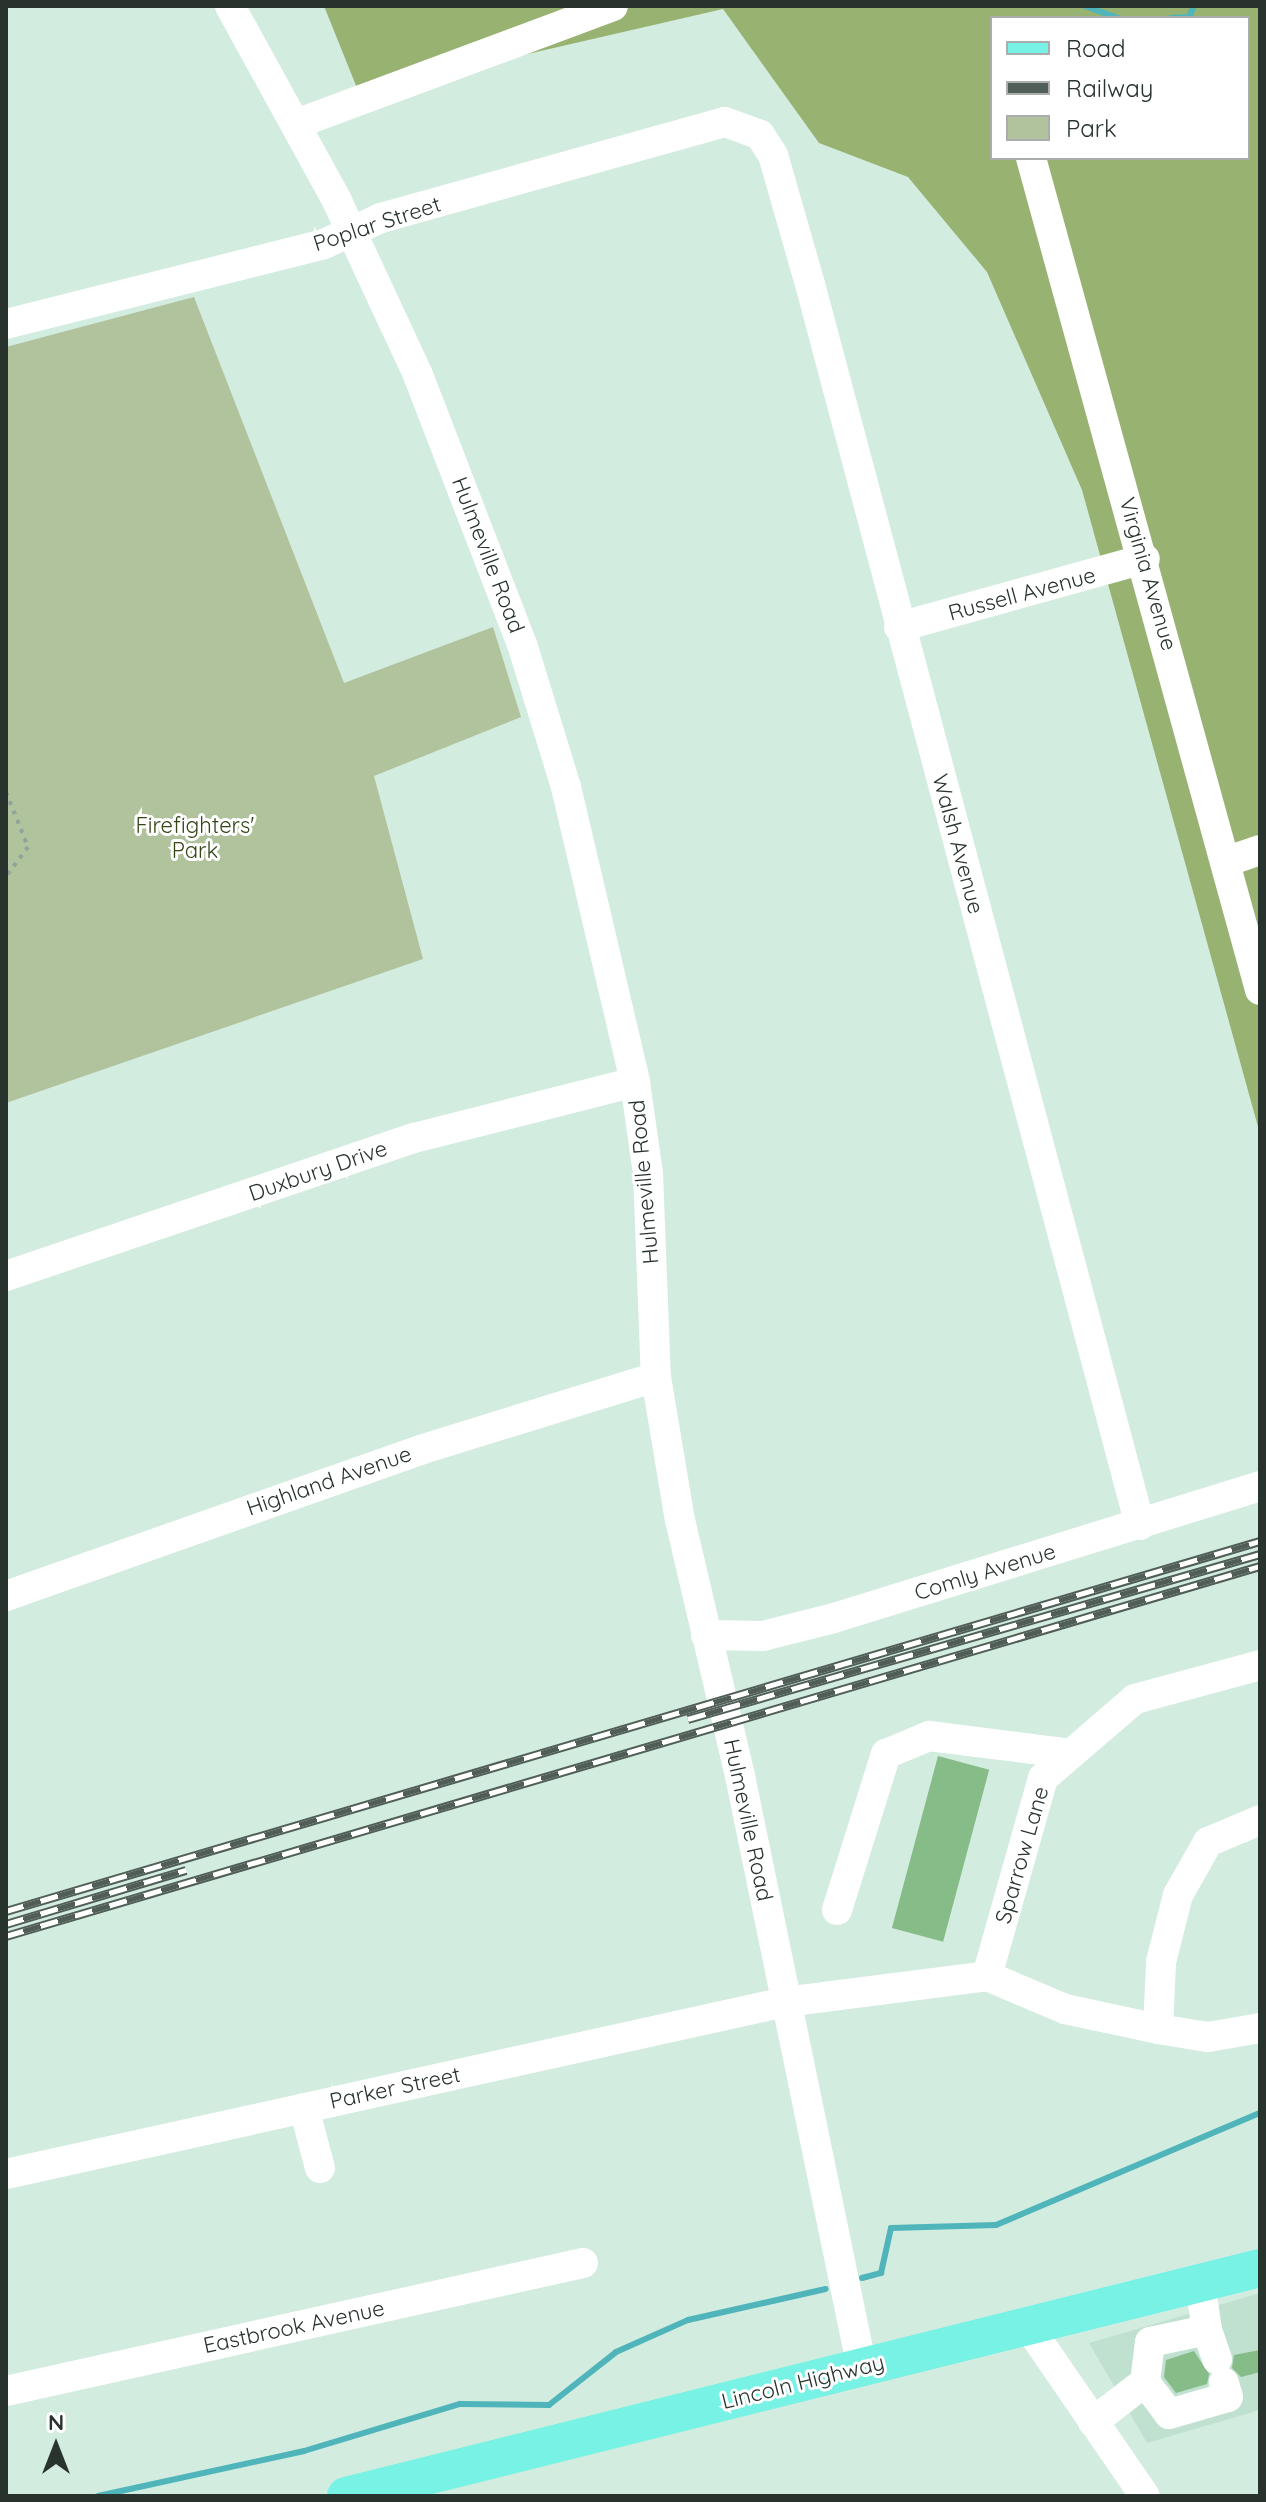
<!DOCTYPE html>
<html>
<head>
<meta charset="utf-8">
<style>
  body { margin:0 }
  #map { position:relative; width:1266px; height:2502px; overflow:hidden; background:#d3ece0; font-family:Quicksand,sans-serif }
  div>[style] { position:absolute }
  .built>* { inset:0; background:#c1e1d0 }
  .green>* { inset:0; background:#b1c39c }
  .forest>* { inset:0; background:#97b271 }
  .stream>* { height:6px; margin:-3px; padding:0 3px; transform-origin:3px; border-radius:3px; background:#4fb5bb }
  .building>* { inset:0; background:#85bc88; transform-origin:0 0 }
  .path>* { height:4px; margin-top:-2px; transform-origin:0; background:repeating-linear-gradient(90deg,#90a49a 0 4px,transparent 0 10px) }
  .minor>* { height:30px; margin:-15px; padding:0 15px; transform-origin:15px; border-radius:15px; background:#fff }
  .major>* { height:38px; margin:-19px; padding:0 19px; transform-origin:19px; border-radius:19px; background:#77f2e5 }
  .rail>* { height:9px; margin-top:-4.5px; transform-origin:0; background:repeating-linear-gradient(90deg,#fff 0 18px,#505e57 0 36px); box-sizing:border-box; border-block:2px solid #505e57 }
  span { translate:-50% -50%; white-space:nowrap; text-align:center; line-height:1.15; -webkit-text-stroke:6px #fff; paint-order:stroke }
  .street-label { font-size:22px; color:#29332e }
  .park-label { font-size:22px; color:#344516 }
  .frame { position:absolute; inset:0; border:8px solid #29332e; pointer-events:none }
  .legend { position:absolute; left:990px; top:16px; width:260px; height:144px; box-sizing:border-box; background:#fff; border:2px solid #a9adab; margin:0; padding:10px 14px; list-style:none; font-size:24px; color:#29332e }
  .legend li { display:flex; align-items:center; gap:16px; height:40px }
  .legend b { width:40px; border:2px solid #a9adab }
  .north { position:absolute; left:16px; top:2406px; width:80px; height:80px; -webkit-text-stroke:6px #fff; paint-order:stroke; rotate:0deg; font-size:22px; font-weight:700; line-height:32px; text-align:center; color:#29332e }
  .north::after { content:''; display:block; margin:auto; width:28px; height:36px; background:#29332e; clip-path:polygon(50% 0,100% 100%,50% 72%,0 100%) }
</style>
</head>
<body>
<div id="map">
  <div class="built">
    <div style="clip-path:polygon(1260px 2293px,1260px 2410px,1147px 2443px,1089px 2343px)"></div>
  </div>
  <div class="green">
    <div style="clip-path:polygon(194px 297px,344px 683px,493px 627px,521px 717px,374px 776px,423px 959px,6px 1103px,6px 347px)"></div>
  </div>
  <div class="forest">
    <div style="clip-path:polygon(evenodd,324px 6px,1260px 6px,1260px 1134px,1082px 490px,987px 272px,908px 177px,819px 143px,723px 9px,359px 93px,324px 6px,992px 18px,1248px 18px,1248px 158px,992px 158px,992px 18px)"></div>
  </div>
  <div class="stream">
    <div style="left:1085px;top:6px;width:35px;rotate:20deg"></div>
    <div style="left:1171px;top:18px;width:18px;rotate:-3deg"></div>
    <div style="left:1189px;top:17px;width:12px;rotate:-66deg"></div>
    <div style="left:862px;top:2278px;width:20px;rotate:-15deg"></div>
    <div style="left:881px;top:2273px;width:46px;rotate:-77.5deg"></div>
    <div style="left:891px;top:2228px;width:105px;rotate:-1.6deg"></div>
    <div style="left:996px;top:2225px;width:287px;rotate:-23deg"></div>
    <div style="left:98px;top:2496px;width:211px;rotate:-12.3deg"></div>
    <div style="left:304px;top:2451px;width:163px;rotate:-16.8deg"></div>
    <div style="left:460px;top:2404px;width:89px;rotate:0.6deg"></div>
    <div style="left:549px;top:2405px;width:85px;rotate:-38.3deg"></div>
    <div style="left:616px;top:2352px;width:79px;rotate:-24deg"></div>
    <div style="left:688px;top:2320px;width:141px;rotate:-12.7deg"></div>
  </div>
  <div class="building">
    <div style="left:938px;top:1756px;width:53px;height:178px;rotate:15deg"></div>
    <div style="clip-path:polygon(1260px 2350px,1260px 2372px,1241px 2377px,1232px 2368px,1234px 2355px)"></div>
    <div style="clip-path:polygon(1194px 2351px,1209px 2374px,1207px 2384px,1176px 2393px,1164px 2377px,1166px 2360px)"></div>
  </div>
  <div class="path">
    <div style="left:6px;top:792px;width:59px;rotate:68.2deg"></div>
    <div style="left:28px;top:847px;width:36px;rotate:127deg"></div>
  </div>
  <div class="minor">
    <div style="left:230px;top:6px;width:222px;rotate:61.2deg"></div>
    <div style="left:337px;top:201px;width:192px;rotate:65deg"></div>
    <div style="left:418px;top:375px;width:288px;rotate:68.9deg"></div>
    <div style="left:522px;top:644px;width:150px;rotate:72.9deg"></div>
    <div style="left:566px;top:787px;width:303px;rotate:76.8deg"></div>
    <div style="left:635px;top:1082px;width:92px;rotate:81.9deg"></div>
    <div style="left:648px;top:1173px;width:204px;rotate:87.8deg"></div>
    <div style="left:656px;top:1377px;width:145px;rotate:80.5deg"></div>
    <div style="left:680px;top:1520px;width:263px;rotate:76.8deg"></div>
    <div style="left:740px;top:1776px;width:604px;rotate:78.36deg"></div>
    <div style="left:296px;top:124px;width:338px;rotate:-20.4deg"></div>
    <div style="left:1031px;top:158px;width:863px;rotate:74.61deg"></div>
    <div style="left:6px;top:324px;width:328px;rotate:-14.1deg"></div>
    <div style="left:324px;top:244px;width:63px;rotate:-24.5deg"></div>
    <div style="left:381px;top:218px;width:357px;rotate:-15.6deg"></div>
    <div style="left:725px;top:122px;width:37px;rotate:20deg"></div>
    <div style="left:760px;top:135px;width:24px;rotate:57deg"></div>
    <div style="left:773px;top:155px;width:134px;rotate:74deg"></div>
    <div style="left:810px;top:284px;width:1284px;rotate:75.11deg"></div>
    <div style="left:899px;top:627px;width:255px;rotate:-15.5deg"></div>
    <div style="left:1225px;top:862px;width:37px;rotate:-19deg"></div>
    <div style="left:6px;top:1276px;width:431px;rotate:-18.7deg"></div>
    <div style="left:414px;top:1138px;width:228px;rotate:-14.2deg"></div>
    <div style="left:6px;top:1596px;width:439px;rotate:-19.4deg"></div>
    <div style="left:420px;top:1450px;width:247px;rotate:-17.2deg"></div>
    <div style="left:706px;top:1635px;width:57px;rotate:1deg"></div>
    <div style="left:763px;top:1636px;width:73px;rotate:-14.2deg"></div>
    <div style="left:834px;top:1618px;width:446px;rotate:-17.2deg"></div>
    <div style="left:837px;top:1910px;width:164px;rotate:-72.6deg"></div>
    <div style="left:886px;top:1754px;width:47px;rotate:-22.7deg"></div>
    <div style="left:929px;top:1736px;width:143px;rotate:7.2deg"></div>
    <div style="left:987px;top:1976px;width:85px;rotate:22.9deg"></div>
    <div style="left:1065px;top:2009px;width:95px;rotate:12.1deg"></div>
    <div style="left:1158px;top:2029px;width:51px;rotate:9.1deg"></div>
    <div style="left:1208px;top:2037px;width:53px;rotate:-9.8deg"></div>
    <div style="left:1158px;top:2029px;width:67px;rotate:-87.4deg"></div>
    <div style="left:1161px;top:1962px;width:69px;rotate:-75.8deg"></div>
    <div style="left:1178px;top:1895px;width:61px;rotate:-60.5deg"></div>
    <div style="left:1208px;top:1842px;width:56px;rotate:-22.9deg"></div>
    <div style="left:304px;top:2108px;width:62px;rotate:75.1deg"></div>
    <div style="left:6px;top:2174px;width:798px;rotate:-12.45deg"></div>
    <div style="left:785px;top:2002px;width:204px;rotate:-7.3deg"></div>
    <div style="left:987px;top:1976px;width:206px;rotate:-74.2deg"></div>
    <div style="left:1043px;top:1778px;width:121px;rotate:-40.7deg"></div>
    <div style="left:1135px;top:1699px;width:130px;rotate:-15.2deg"></div>
    <div style="left:1200px;top:2283px;width:48px;rotate:81.5deg"></div>
    <div style="left:1207px;top:2330px;width:58px;rotate:168.1deg"></div>
    <div style="left:1150px;top:2342px;width:40px;rotate:97.1deg"></div>
    <div style="left:1145px;top:2382px;width:40px;rotate:53deg"></div>
    <div style="left:1169px;top:2414px;width:61px;rotate:-16.1deg"></div>
    <div style="left:1228px;top:2397px;width:15px;rotate:-106deg"></div>
    <div style="left:1028px;top:2326px;width:206px;rotate:55.5deg"></div>
    <div style="left:1207px;top:2330px;width:31px;rotate:71deg"></div>
    <div style="left:6px;top:2391px;width:591px;rotate:-12.51deg"></div>
    <div style="left:1093px;top:2422px;width:66px;rotate:-37.6deg"></div>
  </div>
  <div class="major">
    <div style="left:346px;top:2496px;width:942px;rotate:-14.01deg"></div>
  </div>
  <div class="rail">
    <div style="left:688px;top:1719px;width:595px;rotate:-16.09deg"></div>
    <div style="left:6px;top:1911px;width:1307px;rotate:-16.44deg"></div>
    <div style="left:6px;top:1924px;width:188px;rotate:-16.7deg"></div>
    <div style="left:6px;top:1936px;width:1307px;rotate:-16.44deg"></div>
  </div>
  <div class="street-label">
    <span style="left:377px;top:224px;rotate:-18deg">Poplar Street</span>
    <span style="left:488px;top:555px;rotate:69deg">Hulmeville Road</span>
    <span style="left:1148px;top:574px;rotate:74deg">Virginia Avenue</span>
    <span style="left:1022px;top:594px;rotate:-15deg">Russell Avenue</span>
    <span style="left:958px;top:844px;rotate:75deg">Walsh Avenue</span>
    <span style="left:318px;top:1171px;rotate:-19deg">Duxbury Drive</span>
    <span style="left:644px;top:1182px;rotate:-95deg">Hulmeville Road</span>
    <span style="left:329px;top:1481px;rotate:-19deg">Highland Avenue</span>
    <span style="left:985px;top:1572px;rotate:-17deg">Comly Avenue</span>
    <span style="left:748px;top:1820px;rotate:78deg">Hulmeville Road</span>
    <span style="left:1022px;top:1855px;rotate:-74deg">Sparrow Lane</span>
    <span style="left:395px;top:2088px;rotate:-12deg">Parker Street</span>
    <span style="left:294px;top:2327px;rotate:-12deg">Eastbrook Avenue</span>
    <span style="left:803px;top:2382px;rotate:-14deg">Lincoln Highway</span>
  </div>
  <div class="park-label">
    <span style="left:195px;top:838px">Firefighters'<br>Park</span>
  </div>
  <div class="frame"></div>
  <ul class="legend">
  <li><b style="height:10px;background:#77f2e5"></b>Road</li>
  <li><b style="height:10px;background:#505e57"></b>Railway</li>
  <li><b style="height:22px;background:#b1c39c"></b>Park</li>
  </ul>
  <div class="north">N</div>
</div>
</body>
</html>
